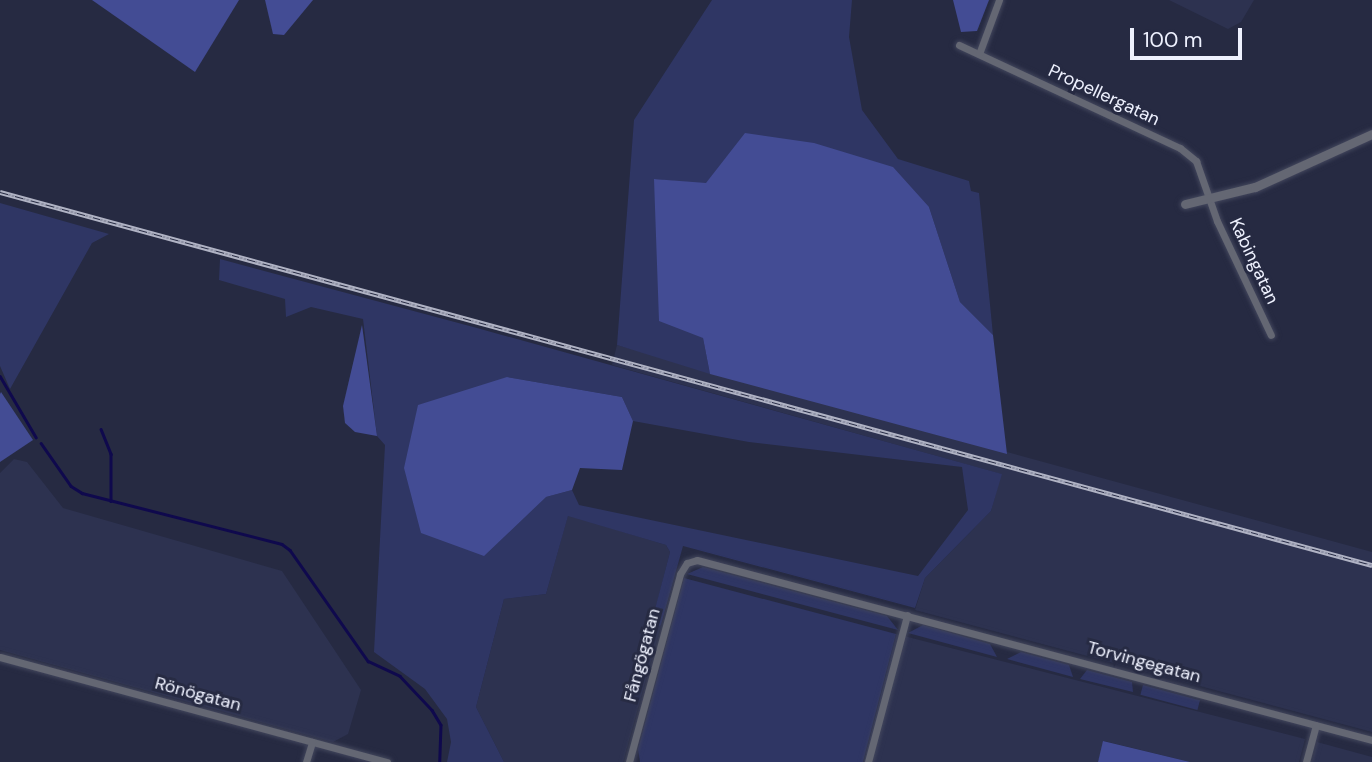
<!DOCTYPE html>
<html>
<head>
<meta charset="utf-8">
<style>
  body { margin:0 }
  #map { position:relative; width:1372px; height:762px; overflow:hidden; background:#262a42; font-family:"DM Sans",sans-serif }
  div>[style] { position:absolute }
  .built>* { inset:0; background:#2d3250 }
  .green>* { inset:0; background:#2f3664; transform-origin:0 0 }
  .forest>* { inset:0; background:#434c94 }
  .stream>* { height:2.5px; margin:-1.25px; padding:0 1.25px; transform-origin:1.25px; border-radius:1.25px; background:#0f094d }
  .roads { filter:drop-shadow(0 0 2px #42465c) drop-shadow(0 0 2px #42465c) }
  .minor>* { height:7px; margin:-3.5px; padding:0 3.5px; transform-origin:3.5px; border-radius:3.5px; background:#646773 }
  .tertiary>* { height:9px; margin:-4.5px; padding:0 4.5px; transform-origin:4.5px; border-radius:4.5px; background:#646773 }
  .rail>* { height:5px; margin-top:-2.5px; transform-origin:0; background:repeating-linear-gradient(90deg,#262a42 0 8px,#b0b3c4 0 16px); box-sizing:border-box; border-block:2px solid #b0b3c4 }
  span { translate:-50% -50%; white-space:nowrap; text-align:center; line-height:1.15; -webkit-text-stroke:6px #262a42; paint-order:stroke }
  .street-label { font-size:18px; color:#eef1fe }
  .scale { position:absolute; left:1130px; top:28px; width:112px; height:32px; box-sizing:border-box; border:4px solid #eef1fe; border-top:0; padding-left:9px; font-size:21px; line-height:24px; white-space:nowrap; color:#eef1fe; -webkit-text-stroke:5px #262a42; paint-order:stroke }
</style>
</head>
<body>
<div id="map">
  <div class="built">
    <div style="clip-path:polygon(1169px 0,1254px 0,1241px 22px,1228px 29px)"></div>
    <div style="clip-path:polygon(617px 345px,1372px 552px,1372px 732px,915px 610px,925px 578px,991px 511px,1001px 474px,612px 365px)"></div>
    <div style="clip-path:polygon(14px 459px,27px 462px,63px 508px,282px 571px,361px 690px,348px 734px,333px 742px,0 650px,0 473px)"></div>
    <div style="clip-path:polygon(568px 515px,666px 545px,670px 552px,650px 631px,661px 625px,623px 762px,504px 762px,476px 707px,504px 599px,546px 594px)"></div>
    <div style="clip-path:polygon(896px 634px,1305px 739px,1299px 762px,1190px 762px,1104px 741px,1098px 762px,864px 762px)"></div>
    <div style="clip-path:polygon(1317px 742px,1372px 757px,1372px 762px,1312px 762px)"></div>
  </div>
  <div class="green">
    <div style="clip-path:polygon(712px 0,852px 0,849px 37px,862px 110px,898px 159px,969px 181px,971px 191px,979px 193px,993px 335px,960px 302px,929px 207px,655px 179px,703px 338px,710px 374px,617px 345px,634px 120px)"></div>
    <div style="clip-path:polygon(0 203px,109px 234px,92px 243px,10px 389px,0 366px)"></div>
    <div style="clip-path:polygon(evenodd,220px 259px,477px 328px,1002px 474px,991px 511px,925px 578px,915px 608px,683px 546px,661px 625px,649px 632px,670px 552px,666px 545px,568px 516px,546px 594px,504px 599px,476px 707px,504px 762px,447px 762px,451px 742px,447px 719px,425px 689px,374px 652px,385px 445px,377px 436px,363px 319px,311px 307px,286px 317px,285px 299px,219px 280px,220px 259px,507px 377px,622px 397px,633px 421px,749px 442px,962px 467px,968px 510px,918px 576px,579px 505px,572px 490px,546px 497px,507px 377px)"></div>
    <div style="clip-path:polygon(703px 567px,887px 616px,898px 630px,687px 574px)"></div>
    <div style="clip-path:polygon(684px 578px,896px 634px,863px 762px,640px 762px,638px 749px)"></div>
    <div style="clip-path:polygon(923px 625px,990px 644px,997px 657px,908px 633px)"></div>
    <div style="clip-path:polygon(1021px 652px,1069px 665px,1073px 677px,1007px 659px)"></div>
    <div style="clip-path:polygon(1087px 670px,1132px 682px,1133px 692px,1080px 679px)"></div>
    <div style="left:1143px;top:685px;width:59px;height:10px;rotate:15deg"></div>
  </div>
  <div class="forest">
    <div style="clip-path:polygon(92px 0,239px 0,195px 72px)"></div>
    <div style="clip-path:polygon(265px 0,313px 0,284px 35px,273px 34px)"></div>
    <div style="clip-path:polygon(953px 0,989px 0,977px 31px,961px 32px)"></div>
    <div style="clip-path:polygon(745px 133px,814px 143px,893px 167px,929px 207px,960px 302px,993px 335px,1007px 454px,710px 374px,703px 338px,659px 321px,654px 179px,706px 183px)"></div>
    <div style="clip-path:polygon(362px 325px,377px 436px,355px 432px,345px 423px,343px 406px)"></div>
    <div style="clip-path:polygon(507px 377px,622px 397px,633px 421px,622px 470px,580px 468px,572px 490px,546px 497px,484px 556px,421px 533px,404px 468px,418px 405px)"></div>
    <div style="clip-path:polygon(1px 392px,33px 440px,0 462px,0 394px)"></div>
    <div style="clip-path:polygon(1103px 741px,1190px 762px,1098px 762px)"></div>
  </div>
  <div class="stream">
    <div style="left:0;top:376px;width:71px;rotate:59.5deg"></div>
    <div style="left:101px;top:429px;width:27px;rotate:68deg"></div>
    <div style="left:111px;top:454px;width:47px;rotate:90deg"></div>
    <div style="left:41px;top:443px;width:52px;rotate:55.1deg"></div>
    <div style="left:71px;top:486px;width:13px;rotate:32deg"></div>
    <div style="left:82px;top:493px;width:206px;rotate:14.3deg"></div>
    <div style="left:282px;top:544px;width:10px;rotate:37deg"></div>
    <div style="left:290px;top:550px;width:136px;rotate:54.9deg"></div>
    <div style="left:368px;top:661px;width:35px;rotate:25deg"></div>
    <div style="left:400px;top:676px;width:47px;rotate:46.7deg"></div>
    <div style="left:432px;top:710px;width:17px;rotate:59deg"></div>
    <div style="left:441px;top:725px;width:37px;rotate:92deg"></div>
  </div>
  <div class="roads">
    <div class="minor">
      <div style="left:959px;top:45px;width:244px;rotate:25deg"></div>
      <div style="left:1180px;top:148px;width:21px;rotate:39deg"></div>
      <div style="left:1196px;top:161px;width:64px;rotate:70.7deg"></div>
      <div style="left:1217px;top:221px;width:126px;rotate:64.7deg"></div>
      <div style="left:979px;top:54px;width:58px;rotate:-69.7deg"></div>
      <div style="left:0;top:657px;width:401px;rotate:15.2deg"></div>
      <div style="left:306px;top:762px;width:21px;rotate:-73deg"></div>
      <div style="left:629px;top:762px;width:195px;rotate:-74.8deg"></div>
      <div style="left:680px;top:574px;width:13px;rotate:-58deg"></div>
      <div style="left:687px;top:563px;width:10px;rotate:-17deg"></div>
      <div style="left:697px;top:560px;width:699px;rotate:14.93deg"></div>
      <div style="left:868px;top:762px;width:152px;rotate:-75.1deg"></div>
      <div style="left:1306px;top:762px;width:38px;rotate:-75deg"></div>
    </div>
    <div class="tertiary">
      <div style="left:1185px;top:204px;width:72px;rotate:-13.7deg"></div>
      <div style="left:1255px;top:187px;width:128px;rotate:-24.4deg"></div>
    </div>
  </div>
  <div class="rail">
    <div style="left:0;top:192px;width:1422px;rotate:15.21deg"></div>
  </div>
  <div class="street-label">
    <span style="left:1104px;top:95px;rotate:25deg">Propellergatan</span>
    <span style="left:1254px;top:261px;rotate:65deg">Kabingatan</span>
    <span style="left:642px;top:655px;rotate:-75deg">Fångögatan</span>
    <span style="left:1144px;top:662px;rotate:15deg">Torvingegatan</span>
    <span style="left:198px;top:694px;rotate:15deg">Rönögatan</span>
  </div>
  <div class="scale">100 m</div>
</div>
</body>
</html>
